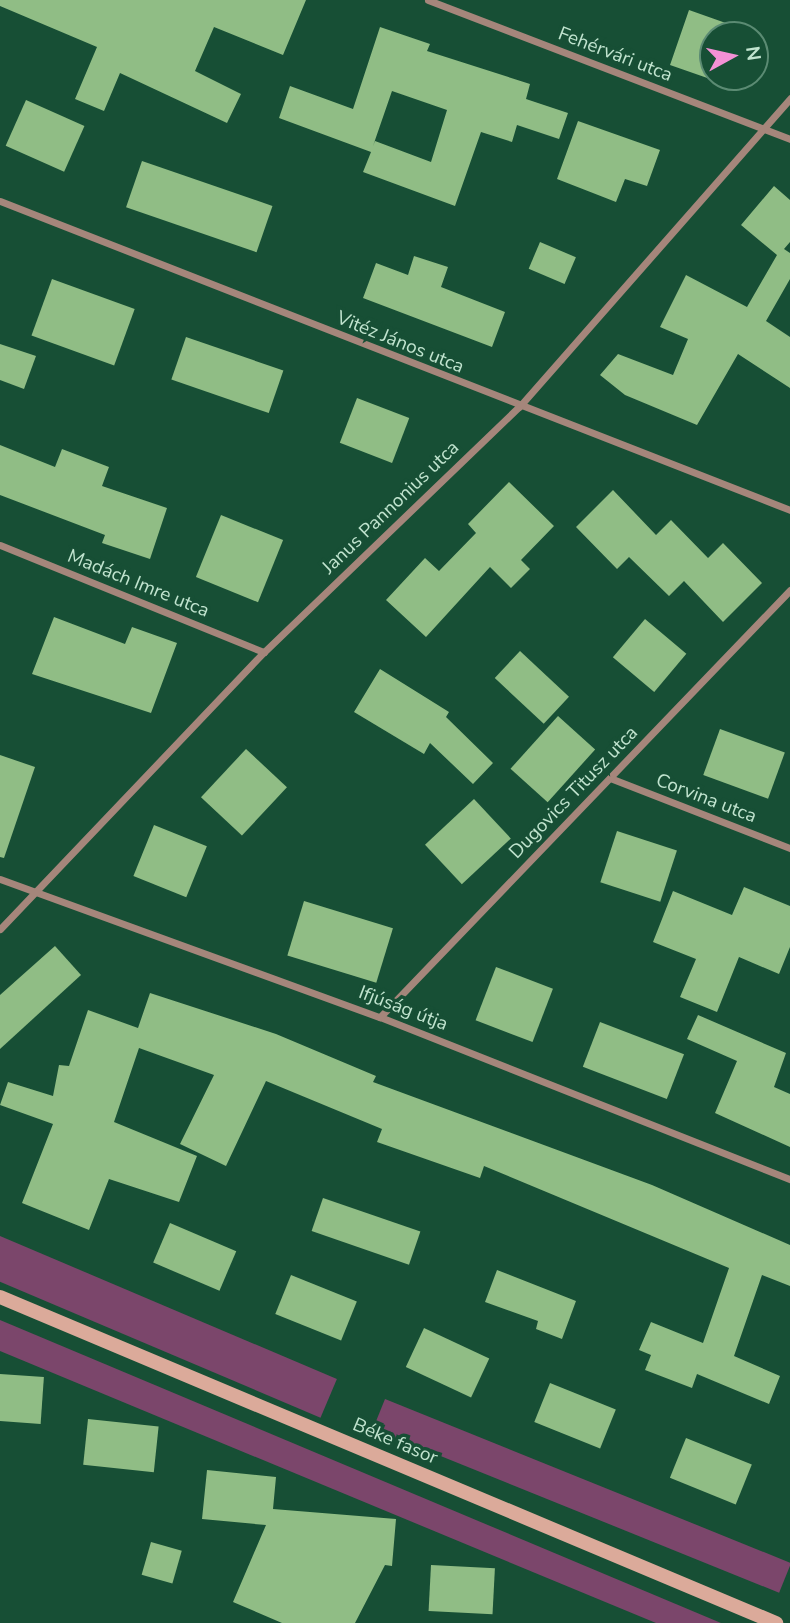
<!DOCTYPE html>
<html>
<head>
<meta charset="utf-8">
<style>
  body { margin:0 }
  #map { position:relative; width:790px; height:1623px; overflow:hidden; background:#174f35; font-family:"Nunito Sans",sans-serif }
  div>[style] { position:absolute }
  .green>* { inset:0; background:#7b466b; transform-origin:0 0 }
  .building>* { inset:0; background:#90bd85; transform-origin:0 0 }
  .street>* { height:7px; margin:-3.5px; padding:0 3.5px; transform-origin:3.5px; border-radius:3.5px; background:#a5867b }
  .secondary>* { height:14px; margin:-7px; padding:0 7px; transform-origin:7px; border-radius:7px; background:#dbaa9a }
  span { translate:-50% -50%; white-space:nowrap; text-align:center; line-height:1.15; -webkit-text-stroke:7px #174f35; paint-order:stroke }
  .street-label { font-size:19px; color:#c1e4cf }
  .north { position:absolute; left:699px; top:21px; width:70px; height:70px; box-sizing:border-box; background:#174f35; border:2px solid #5b8b73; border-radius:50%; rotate:82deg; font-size:19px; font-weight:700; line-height:28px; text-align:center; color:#c1e4cf }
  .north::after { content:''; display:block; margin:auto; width:24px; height:32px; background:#f391d5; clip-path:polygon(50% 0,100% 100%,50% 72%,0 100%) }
</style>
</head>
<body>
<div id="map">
  <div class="green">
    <div style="left:0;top:1236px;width:366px;height:42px;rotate:23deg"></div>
    <div style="clip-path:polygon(0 1320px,721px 1623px,656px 1623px,0 1351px)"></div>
    <div style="left:385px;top:1399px;width:438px;height:32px;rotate:22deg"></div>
  </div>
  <div class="building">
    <div style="clip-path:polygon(0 0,306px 0,283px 55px,214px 27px,195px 71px,241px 94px,227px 123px,120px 73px,104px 111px,75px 99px,97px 47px,0 6px)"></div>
    <div style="clip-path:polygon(689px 10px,754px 33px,713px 35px,713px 77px,739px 77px,736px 88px,670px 65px)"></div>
    <div style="clip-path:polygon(evenodd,380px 27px,430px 44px,427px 51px,530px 84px,526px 99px,568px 113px,559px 139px,517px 125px,512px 142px,481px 132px,455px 206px,363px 172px,371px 152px,279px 118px,290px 86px,353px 109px,380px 27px,392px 91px,447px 110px,431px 162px,375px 141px,373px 146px,392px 91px)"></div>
    <div style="left:26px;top:100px;width:64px;height:50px;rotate:24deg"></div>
    <div style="clip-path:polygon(578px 121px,660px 150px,647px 186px,625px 179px,616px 202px,557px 179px)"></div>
    <div style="left:142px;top:161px;width:138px;height:49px;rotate:19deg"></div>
    <div style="clip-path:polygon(774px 186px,790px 200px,790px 242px,784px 249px,790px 253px,790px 279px,766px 321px,790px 337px,790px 388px,738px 354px,697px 425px,625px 395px,600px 375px,618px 354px,673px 375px,688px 339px,660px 327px,686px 275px,747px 307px,777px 255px,741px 225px)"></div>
    <div style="left:540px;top:242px;width:39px;height:29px;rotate:23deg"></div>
    <div style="clip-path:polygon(414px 256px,448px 267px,441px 287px,505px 312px,492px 347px,363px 298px,376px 263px,408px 275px)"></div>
    <div style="left:52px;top:279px;width:88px;height:60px;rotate:20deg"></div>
    <div style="left:186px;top:337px;width:103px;height:45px;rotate:19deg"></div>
    <div style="clip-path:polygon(0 344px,36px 356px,24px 389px,0 380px)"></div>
    <div style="left:357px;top:398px;width:56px;height:48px;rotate:21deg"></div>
    <div style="clip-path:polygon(0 445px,55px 467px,62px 449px,109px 467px,102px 486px,167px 508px,150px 559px,102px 543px,105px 535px,0 495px)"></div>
    <div style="clip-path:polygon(509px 482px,554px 526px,521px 560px,530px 569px,511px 588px,490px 567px,426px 637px,386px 600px,425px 558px,439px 571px,476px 533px,468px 524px)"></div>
    <div style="clip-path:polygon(613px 490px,656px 535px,671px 520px,708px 558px,723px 543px,762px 583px,723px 622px,684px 581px,669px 596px,629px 557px,617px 569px,576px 527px)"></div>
    <div style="left:221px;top:515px;width:67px;height:67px;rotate:22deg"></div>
    <div style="clip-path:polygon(54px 617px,125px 644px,132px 627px,177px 643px,151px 713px,32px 674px)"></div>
    <div style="left:645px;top:619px;width:54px;height:50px;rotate:40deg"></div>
    <div style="left:520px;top:651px;width:67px;height:37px;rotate:43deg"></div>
    <div style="clip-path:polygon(380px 669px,449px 712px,446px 717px,493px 763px,473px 784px,430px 743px,424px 754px,354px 712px)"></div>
    <div style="left:558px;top:716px;width:50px;height:71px;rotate:42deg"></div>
    <div style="left:720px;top:729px;width:69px;height:49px;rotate:20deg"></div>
    <div style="left:246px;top:749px;width:56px;height:66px;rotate:43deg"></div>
    <div style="clip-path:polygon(0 755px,35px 767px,4px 858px,0 857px)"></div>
    <div style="left:474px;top:799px;width:54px;height:67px;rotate:47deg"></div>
    <div style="left:154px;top:825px;width:57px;height:55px;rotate:22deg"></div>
    <div style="left:617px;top:831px;width:63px;height:54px;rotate:18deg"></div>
    <div style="clip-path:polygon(744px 887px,790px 906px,790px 947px,779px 974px,739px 957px,717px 1012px,680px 997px,696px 959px,653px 942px,673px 891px,732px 915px)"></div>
    <div style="left:304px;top:901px;width:93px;height:57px;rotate:17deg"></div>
    <div style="clip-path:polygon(55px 946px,81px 975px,0 1049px,0 995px)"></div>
    <div style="left:496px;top:967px;width:61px;height:57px;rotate:21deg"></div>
    <div style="clip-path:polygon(150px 993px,276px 1034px,376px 1076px,373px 1082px,652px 1185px,790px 1245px,790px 1286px,762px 1275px,734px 1356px,780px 1376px,769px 1404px,697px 1374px,692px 1388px,645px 1370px,651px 1355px,639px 1350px,651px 1322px,703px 1343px,729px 1268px,484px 1166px,480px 1178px,377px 1142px,382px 1129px,266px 1081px,226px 1166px,180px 1144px,214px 1075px,139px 1048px,114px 1122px,197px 1156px,179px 1202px,109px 1179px,89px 1230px,22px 1203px,53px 1124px,0 1105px,8px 1082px,53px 1096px,59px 1065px,69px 1066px,88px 1010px,138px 1028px)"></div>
    <div style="clip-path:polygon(698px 1015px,786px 1053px,774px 1087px,790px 1094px,790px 1147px,715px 1113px,737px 1061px,687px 1039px)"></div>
    <div style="left:600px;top:1022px;width:90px;height:48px;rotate:21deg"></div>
    <div style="left:323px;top:1198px;width:103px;height:35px;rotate:19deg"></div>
    <div style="left:170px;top:1223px;width:72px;height:43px;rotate:23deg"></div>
    <div style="clip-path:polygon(497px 1270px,576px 1301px,562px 1339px,536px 1329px,538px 1321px,485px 1302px)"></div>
    <div style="left:291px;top:1275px;width:71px;height:42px;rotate:22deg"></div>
    <div style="left:424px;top:1328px;width:72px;height:43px;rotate:25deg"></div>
    <div style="left:0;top:1374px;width:44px;height:47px;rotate:4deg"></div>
    <div style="left:550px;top:1383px;width:71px;height:42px;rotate:22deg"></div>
    <div style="left:88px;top:1419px;width:71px;height:46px;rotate:6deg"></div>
    <div style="left:686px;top:1438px;width:71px;height:43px;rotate:22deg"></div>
    <div style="clip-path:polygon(207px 1470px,276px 1477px,273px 1509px,396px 1519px,392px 1566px,385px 1565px,355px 1623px,282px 1623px,233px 1602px,266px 1525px,202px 1519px)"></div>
    <div style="left:151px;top:1542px;width:32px;height:34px;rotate:16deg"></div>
    <div style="left:431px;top:1565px;width:64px;height:46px;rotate:3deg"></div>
  </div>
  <div class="street">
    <div style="left:428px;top:0;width:388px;rotate:21deg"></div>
    <div style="left:0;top:201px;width:848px;rotate:21.36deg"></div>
    <div style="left:0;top:545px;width:285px;rotate:22.1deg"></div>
    <div style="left:610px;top:778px;width:193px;rotate:21.3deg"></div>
    <div style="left:0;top:879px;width:404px;rotate:20deg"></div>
    <div style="left:380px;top:1017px;width:441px;rotate:21.6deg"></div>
    <div style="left:0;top:929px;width:383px;rotate:-46.4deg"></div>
    <div style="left:264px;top:652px;width:354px;rotate:-43.9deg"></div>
    <div style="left:519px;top:407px;width:411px;rotate:-48.7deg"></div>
    <div style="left:380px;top:1017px;width:592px;rotate:-46.16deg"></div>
  </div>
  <div class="secondary">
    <div style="left:0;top:1297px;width:842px;rotate:22.79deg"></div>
  </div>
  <div class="street-label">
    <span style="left:615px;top:55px;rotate:21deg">Fehérvári utca</span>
    <span style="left:400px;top:343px;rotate:22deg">Vitéz János utca</span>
    <span style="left:391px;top:508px;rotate:-44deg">Janus Pannonius utca</span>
    <span style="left:138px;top:584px;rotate:22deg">Madách Imre utca</span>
    <span style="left:574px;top:793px;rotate:-46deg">Dugovics Titusz utca</span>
    <span style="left:706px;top:799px;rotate:21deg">Corvina utca</span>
    <span style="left:403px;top:1009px;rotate:21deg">Ifjúság útja</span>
    <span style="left:395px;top:1442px;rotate:23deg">Béke fasor</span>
  </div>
  <div class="north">N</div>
</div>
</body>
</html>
